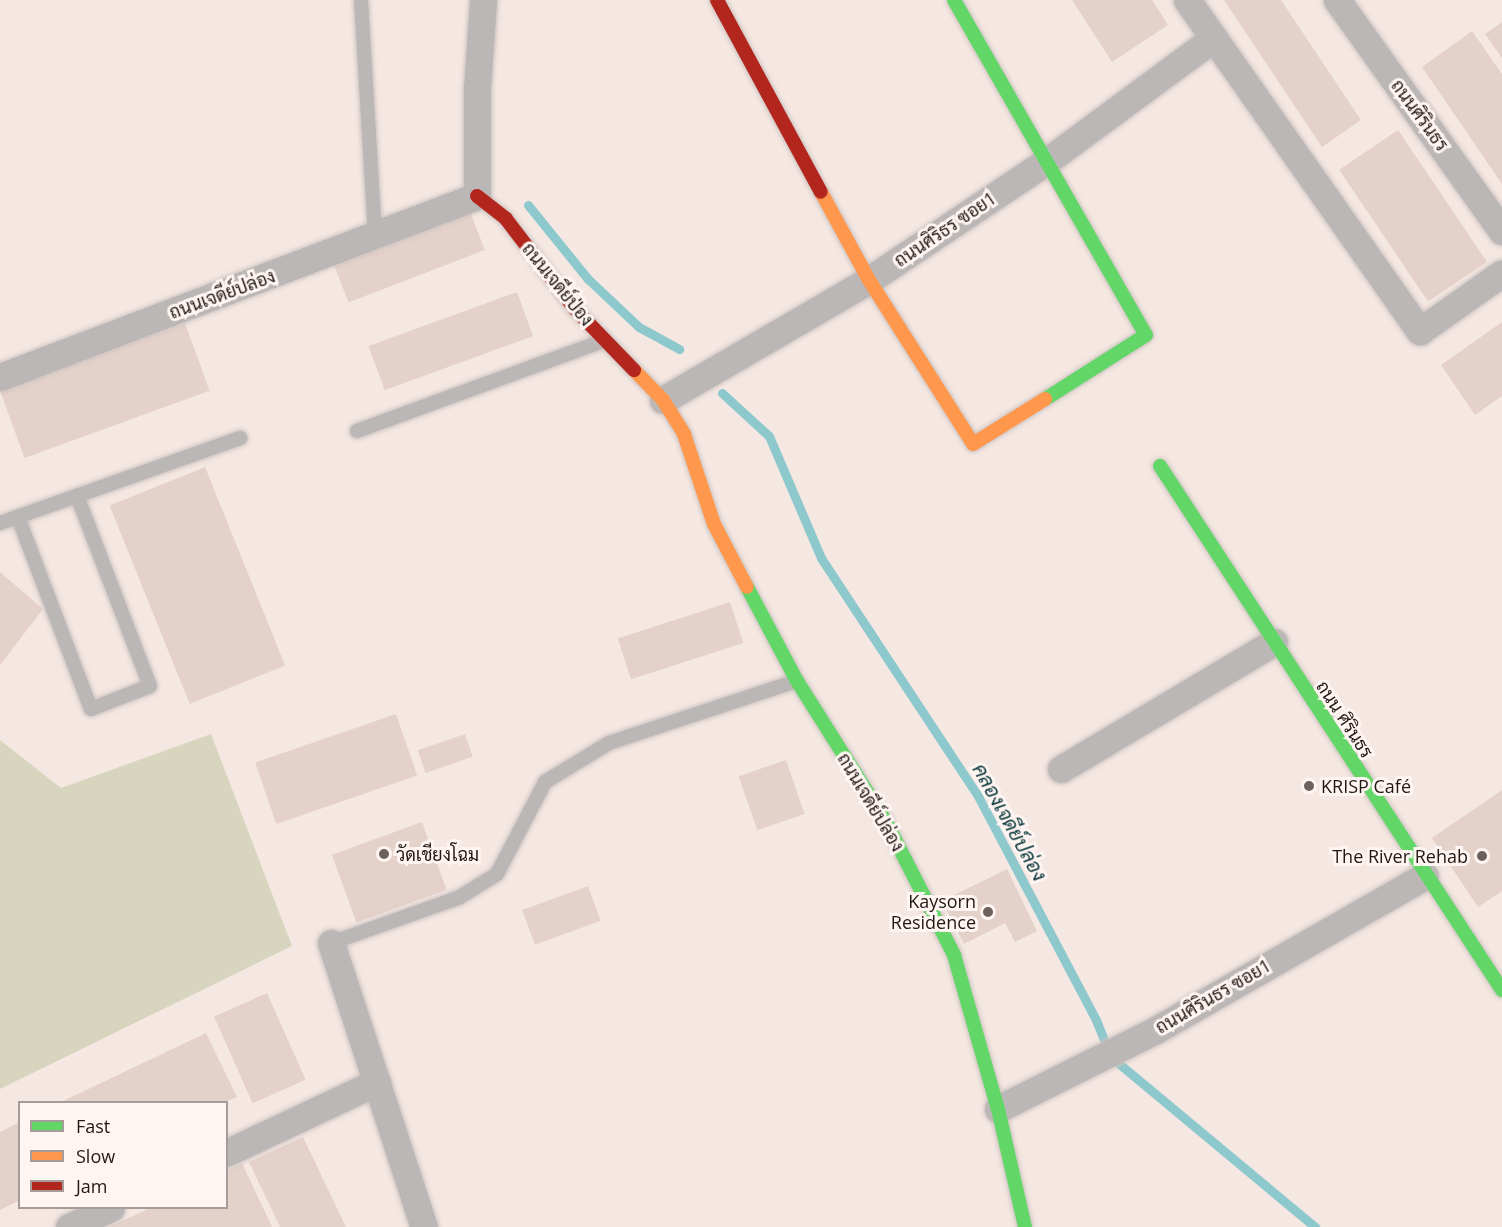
<!DOCTYPE html>
<html>
<head>
<meta charset="utf-8">
<style>
  body { margin:0 }
  #map { position:relative; width:1502px; height:1227px; overflow:hidden; background:#f5e8e3; font-family:"Open Sans",Sarabun,sans-serif }
  div>[style] { position:absolute }
  .green>* { inset:0; background:#d8d5be }
  .stream>* { height:9px; margin:-4.5px; padding:0 4.5px; transform-origin:4.5px; border-radius:4.5px; background:#8dc8cd }
  .building>* { inset:0; background:#e4d1ca; transform-origin:0 0 }
  .roads { filter:drop-shadow(0 0 2px #cdc3c0) drop-shadow(0 0 2px #cdc3c0) }
  .lane>* { height:14px; margin:-7px; padding:0 7px; transform-origin:7px; border-radius:7px; background:#bbb7b6 }
  .street>* { height:27px; margin:-13.5px; padding:0 13.5px; transform-origin:13.5px; border-radius:13.5px; background:#bbb7b6 }
  .fast>* { height:14px; margin:-7px; padding:0 7px; transform-origin:7px; border-radius:7px; background:#63d668 }
  .slow>* { height:14px; margin:-7px; padding:0 7px; transform-origin:7px; border-radius:7px; background:#ff974d }
  .jam>* { height:14px; margin:-7px; padding:0 7px; transform-origin:7px; border-radius:7px; background:#b3261e }
  .dots>* { width:16px; height:16px; translate:-50% -50%; box-sizing:border-box; border:3px solid #fff5f2; border-radius:50% }
  span { translate:-50% -50%; white-space:nowrap; text-align:center; line-height:1.15; -webkit-text-stroke:6px #fff5f2; paint-order:stroke }
  .street-label { font-size:18px; color:#201815 }
  .poi-label { font-size:18px; color:#201815 }
  .left { translate:0 -50%; text-align:left }
  .right { translate:-100% -50%; text-align:right }
  .water-label { font-size:20px; color:#0b383c; font-style:italic }
  .legend { position:absolute; left:18px; top:1101px; width:210px; height:108px; box-sizing:border-box; background:#fff5f2; border:2px solid #a69d9a; margin:0; padding:8px 10px; list-style:none; font-size:18px; color:#201815 }
  .legend li { display:flex; align-items:center; gap:12px; height:30px }
  .legend b { width:30px; border:2px solid #a69d9a }
</style>
</head>
<body>
<div id="map">
  <div class="green">
    <div style="clip-path:polygon(211px 734px,292px 946px,0 1089px,0 740px,61px 788px)"></div>
  </div>
  <div class="stream">
    <div style="left:528px;top:205px;width:95px;rotate:51deg"></div>
    <div style="left:588px;top:279px;width:70px;rotate:43.3deg"></div>
    <div style="left:639px;top:327px;width:46px;rotate:28.8deg"></div>
    <div style="left:722px;top:393px;width:64px;rotate:42.5deg"></div>
    <div style="left:769px;top:436px;width:133px;rotate:66.9deg"></div>
    <div style="left:821px;top:558px;width:287px;rotate:56.6deg"></div>
    <div style="left:979px;top:798px;width:251px;rotate:62.2deg"></div>
    <div style="left:1096px;top:1020px;width:40px;rotate:68deg"></div>
    <div style="left:1111px;top:1057px;width:266px;rotate:39.8deg"></div>
  </div>
  <div class="building">
    <div style="clip-path:polygon(1072px 0,1152px 0,1168px 25px,1112px 62px)"></div>
    <div style="clip-path:polygon(1224px 0,1281px 0,1361px 120px,1322px 147px)"></div>
    <div style="clip-path:polygon(1502px 22px,1502px 58px,1485px 34px)"></div>
    <div style="clip-path:polygon(1472px 31px,1502px 74px,1502px 184px,1422px 67px)"></div>
    <div style="left:1398px;top:130px;width:159px;height:71px;rotate:56deg"></div>
    <div style="left:469px;top:209px;width:44px;height:146px;rotate:69deg"></div>
    <div style="left:517px;top:292px;width:47px;height:158px;rotate:70deg"></div>
    <div style="clip-path:polygon(1502px 322px,1502px 396px,1475px 415px,1441px 365px)"></div>
    <div style="left:185px;top:323px;width:72px;height:197px;rotate:70deg"></div>
    <div style="left:205px;top:467px;width:214px;height:103px;rotate:68deg"></div>
    <div style="clip-path:polygon(0 572px,43px 609px,0 665px)"></div>
    <div style="left:730px;top:602px;width:43px;height:118px;rotate:72deg"></div>
    <div style="left:396px;top:714px;width:65px;height:149px;rotate:71deg"></div>
    <div style="left:465px;top:734px;width:24px;height:50px;rotate:71deg"></div>
    <div style="left:786px;top:760px;width:57px;height:50px;rotate:71deg"></div>
    <div style="clip-path:polygon(1502px 790px,1502px 891px,1478px 907px,1432px 838px)"></div>
    <div style="left:422px;top:822px;width:72px;height:96px;rotate:70deg"></div>
    <div style="clip-path:polygon(1007px 869px,1037px 931px,1015px 942px,1005px 923px,964px 944px,942px 901px)"></div>
    <div style="left:588px;top:886px;width:37px;height:70px;rotate:70deg"></div>
    <div style="left:267px;top:993px;width:95px;height:58px;rotate:66deg"></div>
    <div style="clip-path:polygon(206px 1033px,237px 1097px,225px 1102px,61px 1102px)"></div>
    <div style="clip-path:polygon(20px 1122px,20px 1200px,0 1210px,0 1132px)"></div>
    <div style="clip-path:polygon(303px 1137px,346px 1227px,280px 1227px,249px 1162px)"></div>
    <div style="clip-path:polygon(242px 1163px,272px 1227px,109px 1227px,150px 1208px,226px 1208px,226px 1171px)"></div>
  </div>
  <div class="roads">
    <div class="lane">
      <div style="left:361px;top:0;width:237px;rotate:86.6deg"></div>
      <div style="left:357px;top:431px;width:264px;rotate:-20.1deg"></div>
      <div style="left:18px;top:517px;width:205px;rotate:69.2deg"></div>
      <div style="left:91px;top:709px;width:63px;rotate:-21.3deg"></div>
      <div style="left:150px;top:686px;width:204px;rotate:-111deg"></div>
      <div style="left:0;top:523px;width:255px;rotate:-19.5deg"></div>
      <div style="left:331px;top:943px;width:137px;rotate:-19.6deg"></div>
      <div style="left:460px;top:897px;width:44px;rotate:-31.9deg"></div>
      <div style="left:497px;top:874px;width:104px;rotate:-62.4deg"></div>
      <div style="left:545px;top:782px;width:75px;rotate:-31.4deg"></div>
      <div style="left:609px;top:743px;width:198px;rotate:-18.3deg"></div>
    </div>
    <div class="street">
      <div style="left:1187px;top:0;width:405px;rotate:54.9deg"></div>
      <div style="left:1420px;top:331px;width:100px;rotate:-35.3deg"></div>
      <div style="left:1337px;top:0;width:284px;rotate:54.5deg"></div>
      <div style="left:0;top:377px;width:510px;rotate:-20.78deg"></div>
      <div style="left:477px;top:196px;width:107px;rotate:-90deg"></div>
      <div style="left:477px;top:89px;width:89px;rotate:-86.1deg"></div>
      <div style="left:663px;top:400px;width:238px;rotate:-30.2deg"></div>
      <div style="left:869px;top:280px;width:214px;rotate:-33.8deg"></div>
      <div style="left:1047px;top:161px;width:207px;rotate:-36.4deg"></div>
      <div style="left:1061px;top:769px;width:248px;rotate:-30.8deg"></div>
      <div style="left:331px;top:943px;width:299px;rotate:71.9deg"></div>
      <div style="left:998px;top:1109px;width:174px;rotate:-26.6deg"></div>
      <div style="left:1154px;top:1031px;width:312px;rotate:-29.8deg"></div>
      <div style="left:226px;top:1153px;width:167px;rotate:-25.2deg"></div>
      <div style="left:69px;top:1227px;width:46px;rotate:-24.3deg"></div>
    </div>
    <div class="fast">
      <div style="left:954px;top:0;width:386px;rotate:60.2deg"></div>
      <div style="left:1146px;top:335px;width:120px;rotate:147.6deg"></div>
      <div style="left:1160px;top:466px;width:626px;rotate:56.87deg"></div>
      <div style="left:747px;top:587px;width:106px;rotate:62deg"></div>
      <div style="left:797px;top:681px;width:165px;rotate:57.7deg"></div>
      <div style="left:885px;top:820px;width:152px;rotate:62.9deg"></div>
      <div style="left:954px;top:955px;width:160px;rotate:74.1deg"></div>
      <div style="left:998px;top:1109px;width:121px;rotate:77.1deg"></div>
    </div>
    <div class="slow">
      <div style="left:821px;top:192px;width:100px;rotate:61.4deg"></div>
      <div style="left:869px;top:280px;width:194px;rotate:57.6deg"></div>
      <div style="left:973px;top:444px;width:85px;rotate:-32deg"></div>
      <div style="left:634px;top:370px;width:42px;rotate:46deg"></div>
      <div style="left:663px;top:400px;width:40px;rotate:58deg"></div>
      <div style="left:684px;top:434px;width:95px;rotate:71.6deg"></div>
      <div style="left:714px;top:524px;width:71px;rotate:62.4deg"></div>
    </div>
    <div class="jam">
      <div style="left:717px;top:0;width:218px;rotate:61.6deg"></div>
      <div style="left:477px;top:196px;width:37px;rotate:38deg"></div>
      <div style="left:506px;top:219px;width:113px;rotate:52.5deg"></div>
      <div style="left:575px;top:309px;width:85px;rotate:46deg"></div>
    </div>
  </div>
  <div class="dots">
    <div style="left:1309px;top:786px;background:#6b615d"></div>
    <div style="left:384px;top:854px;background:#6b615d"></div>
    <div style="left:1482px;top:856px;background:#6b615d"></div>
    <div style="left:988px;top:912px;background:#6b615d"></div>
  </div>
  <div class="street-label">
    <span style="left:1420px;top:115px;rotate:54deg">ถนนศิรินธร</span>
    <span style="left:945px;top:229px;rotate:-34deg">ถนนศิริธร ซอย1</span>
    <span style="left:558px;top:284px;rotate:51deg">ถนนเจดีย์ป่อง</span>
    <span style="left:222px;top:294px;rotate:-20deg">ถนนเจดีย์ปล่อง</span>
    <span style="left:1345px;top:719px;rotate:57deg">ถนน ศิรินธร</span>
    <span style="left:871px;top:802px;rotate:59deg">ถนนเจดีย์ปล่อง</span>
    <span style="left:1213px;top:996px;rotate:-30deg">ถนนศิรินธร ซอย1</span>
  </div>
  <div class="poi-label">
    <span class="left" style="left:1321px;top:786px">KRISP Café</span>
    <span class="left" style="left:396px;top:854px">วัดเชียงโฉม</span>
    <span class="right" style="left:1468px;top:856px">The River Rehab</span>
    <span class="right" style="left:976px;top:912px">Kaysorn<br>Residence</span>
  </div>
  <div class="water-label">
    <span style="left:1010px;top:822px;rotate:61deg">คลองเจดีย์ปล่อง</span>
  </div>
  <ul class="legend">
  <li><b style="height:8px;background:#63d668"></b>Fast</li>
  <li><b style="height:8px;background:#ff974d"></b>Slow</li>
  <li><b style="height:8px;background:#b3261e"></b>Jam</li>
  </ul>
</div>
</body>
</html>
